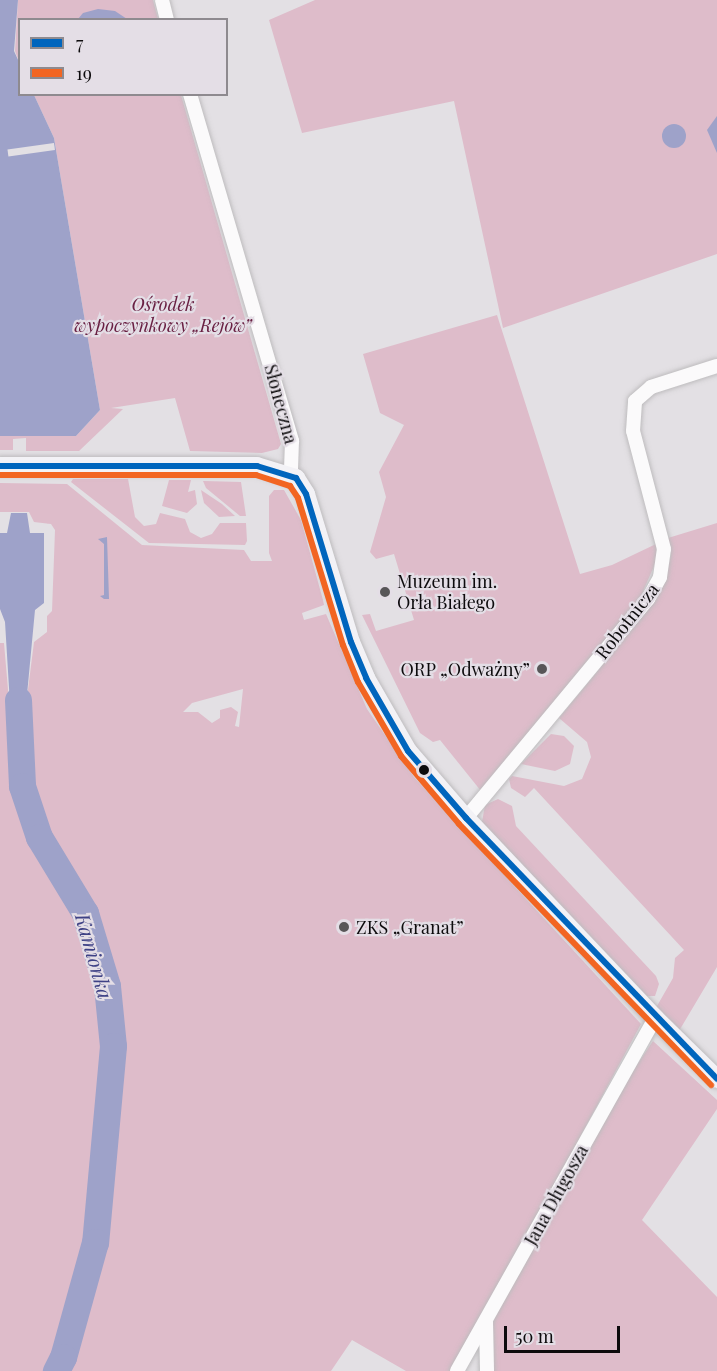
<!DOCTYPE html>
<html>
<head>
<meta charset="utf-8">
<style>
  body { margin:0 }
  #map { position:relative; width:717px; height:1371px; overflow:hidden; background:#e3e0e4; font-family:"Playfair Display",serif }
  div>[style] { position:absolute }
  .green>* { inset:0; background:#debcca }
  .water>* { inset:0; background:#9ea2c9 }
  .round { border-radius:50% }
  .pier>* { inset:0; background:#e3e0e4; transform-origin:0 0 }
  .river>* { height:27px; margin:-13.5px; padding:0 13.5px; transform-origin:13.5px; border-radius:13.5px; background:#9ea2c9 }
  .roads { filter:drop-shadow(0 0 2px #bebcbe) drop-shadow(0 0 2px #bebcbe) }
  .street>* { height:14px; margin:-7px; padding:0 7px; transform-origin:7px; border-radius:7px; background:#fbfafb }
  .secondary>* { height:18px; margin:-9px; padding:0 9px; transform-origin:9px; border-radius:9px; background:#f3f2f6 }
  .bus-1>* { height:6px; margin:-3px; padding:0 3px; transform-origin:3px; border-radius:3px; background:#0065bd }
  .bus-2>* { height:6px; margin:-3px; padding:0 3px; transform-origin:3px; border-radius:3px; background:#f26522 }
  .dots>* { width:16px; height:16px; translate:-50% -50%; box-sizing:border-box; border:3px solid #e4dee6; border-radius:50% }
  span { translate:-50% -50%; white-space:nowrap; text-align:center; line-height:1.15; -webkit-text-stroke:4.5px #e4dee6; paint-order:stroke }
  .park-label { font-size:18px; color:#692043; font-style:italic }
  .street-label { font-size:18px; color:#0d0b0d }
  .poi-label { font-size:18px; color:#0d0b0d }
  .left { translate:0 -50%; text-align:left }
  .right { translate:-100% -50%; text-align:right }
  .water-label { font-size:20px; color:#3e4185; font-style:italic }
  .legend { position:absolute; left:18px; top:18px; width:210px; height:78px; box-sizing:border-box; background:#e4dee6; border:2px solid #8e8a8f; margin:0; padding:8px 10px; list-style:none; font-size:18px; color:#0d0b0d }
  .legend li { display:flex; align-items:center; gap:12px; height:30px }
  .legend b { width:30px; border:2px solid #8e8a8f }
  .scale { position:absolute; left:504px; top:1326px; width:116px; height:27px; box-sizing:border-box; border:3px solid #0d0b0d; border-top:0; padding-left:8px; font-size:18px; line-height:21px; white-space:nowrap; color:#0d0b0d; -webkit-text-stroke:4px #e4dee6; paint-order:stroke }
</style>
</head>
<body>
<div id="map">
  <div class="green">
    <div style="clip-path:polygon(18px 0,153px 0,158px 19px,20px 20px,19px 62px,15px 51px)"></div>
    <div style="clip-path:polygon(315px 0,717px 0,717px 254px,503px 328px,454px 101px,302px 133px,269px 20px)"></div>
    <div style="clip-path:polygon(34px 95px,181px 95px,281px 444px,278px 449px,262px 453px,190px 451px,175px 398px,111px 408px,123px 409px,79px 451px,26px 451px,26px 438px,13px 439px,13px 450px,0 450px,0 436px,76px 436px,100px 410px,54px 138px)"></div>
    <div style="clip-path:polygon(497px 315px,580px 574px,612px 565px,656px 544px,658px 557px,641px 596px,481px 791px,440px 740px,433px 742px,420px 733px,362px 615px,370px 614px,376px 631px,414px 620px,394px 554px,376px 559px,370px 552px,386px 497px,379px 472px,404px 425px,380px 413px,363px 354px)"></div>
    <div style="clip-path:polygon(73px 479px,128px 479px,135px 517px,144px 526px,156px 524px,160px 513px,185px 519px,190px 532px,201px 538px,212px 534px,220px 523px,246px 523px,247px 541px,245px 545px,149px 543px,71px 482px)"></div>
    <div style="clip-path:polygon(169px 480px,191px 480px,188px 492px,195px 490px,197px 504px,187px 513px,162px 506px)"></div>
    <div style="clip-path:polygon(203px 481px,241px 482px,246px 516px,240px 516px,206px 488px)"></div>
    <div style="clip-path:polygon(evenodd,0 483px,67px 484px,142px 545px,244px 550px,251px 561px,272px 561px,269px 553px,269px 496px,274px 490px,284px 490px,301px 520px,323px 600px,324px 605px,302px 613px,304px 620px,326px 614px,367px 709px,414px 777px,641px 1024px,454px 1371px,406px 1371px,352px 1340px,331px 1371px,0 1371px,0 643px,4px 643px,12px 736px,22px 737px,34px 642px,47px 632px,47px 616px,52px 611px,55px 530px,51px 524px,34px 522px,29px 512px,0 512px,0 483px,243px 689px,239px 727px,235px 726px,238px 712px,231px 707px,220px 710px,220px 718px,212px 723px,198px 712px,183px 712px,192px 703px,243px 689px)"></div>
    <div style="clip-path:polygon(201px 490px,222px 504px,235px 516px,219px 517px,204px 503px)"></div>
    <div style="clip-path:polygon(717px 523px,717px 967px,676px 1036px,653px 1013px,673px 978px,675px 958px,684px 950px,534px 788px,525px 797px,511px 788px,509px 779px,512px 776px,564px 786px,582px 779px,591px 757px,587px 742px,559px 718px,651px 606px,665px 582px,671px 555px,668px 538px)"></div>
    <div style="clip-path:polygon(551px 734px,564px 736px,574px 746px,570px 764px,555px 771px,521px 764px)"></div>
    <div style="clip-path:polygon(498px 799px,512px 806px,516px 826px,656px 976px,659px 984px,655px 996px,647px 996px,482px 822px,485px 805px)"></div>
    <div style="clip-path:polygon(653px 1041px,717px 1100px,717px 1109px,642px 1220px,717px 1297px,717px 1371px,494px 1371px,493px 1323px,497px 1312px,627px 1080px)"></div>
  </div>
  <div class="water">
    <div style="clip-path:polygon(0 0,18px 0,14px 51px,19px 62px,20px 94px,34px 95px,54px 138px,100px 410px,76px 436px,0 436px)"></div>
    <div style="clip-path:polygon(98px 9px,115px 11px,127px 19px,78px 19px,83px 13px)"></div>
    <div style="clip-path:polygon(717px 116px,717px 153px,707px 130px)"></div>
    <div class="round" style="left:662px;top:124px;width:24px;height:24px"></div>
    <div style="clip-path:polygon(11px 513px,27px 513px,30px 533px,44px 533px,44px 603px,35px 610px,23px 737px,12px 737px,5px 622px,0 609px,0 533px,7px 533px)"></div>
    <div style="clip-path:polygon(107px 537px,109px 599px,104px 599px,100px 596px,104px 595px,104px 544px,98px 539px)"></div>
  </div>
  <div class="pier">
    <div style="left:54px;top:143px;width:7px;height:47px;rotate:82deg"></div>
  </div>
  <div class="river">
    <div style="left:18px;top:700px;width:86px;rotate:87.3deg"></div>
    <div style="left:22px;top:786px;width:54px;rotate:71.6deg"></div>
    <div style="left:39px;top:837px;width:89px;rotate:58.8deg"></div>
    <div style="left:85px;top:913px;width:76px;rotate:73.2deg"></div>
    <div style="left:107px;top:986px;width:60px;rotate:84.3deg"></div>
    <div style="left:113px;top:1046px;width:197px;rotate:95.2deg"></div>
    <div style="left:95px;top:1242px;width:119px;rotate:105.5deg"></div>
    <div style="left:63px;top:1357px;width:16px;rotate:117deg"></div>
  </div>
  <div class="roads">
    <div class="street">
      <div style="left:162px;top:0;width:21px;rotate:76deg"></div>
      <div style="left:190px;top:94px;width:362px;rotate:73.6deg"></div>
      <div style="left:292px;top:441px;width:32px;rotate:92deg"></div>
      <div style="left:466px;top:818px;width:285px;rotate:-50.3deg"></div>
      <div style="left:648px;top:599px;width:25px;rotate:-61deg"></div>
      <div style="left:660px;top:577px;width:28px;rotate:-82deg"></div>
      <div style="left:664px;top:549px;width:122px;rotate:-104.7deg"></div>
      <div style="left:633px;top:431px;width:30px;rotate:-86deg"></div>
      <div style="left:635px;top:401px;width:21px;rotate:-41deg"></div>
      <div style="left:651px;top:387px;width:69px;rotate:-17.7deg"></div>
      <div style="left:486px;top:1322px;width:49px;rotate:88.8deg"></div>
      <div style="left:457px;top:1371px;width:405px;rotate:-60.7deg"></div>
    </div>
    <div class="secondary">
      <div style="left:0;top:466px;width:257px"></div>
      <div style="left:257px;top:466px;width:41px;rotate:17.1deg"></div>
      <div style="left:296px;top:478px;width:19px;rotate:58deg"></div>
      <div style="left:306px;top:494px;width:155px;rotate:73.1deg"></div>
      <div style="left:351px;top:642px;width:39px;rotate:67deg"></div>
      <div style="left:366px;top:678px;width:84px;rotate:60.1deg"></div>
      <div style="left:408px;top:751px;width:89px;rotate:49.1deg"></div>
      <div style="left:466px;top:818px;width:275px;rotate:46.6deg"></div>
      <div style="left:655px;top:1018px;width:87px;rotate:44.5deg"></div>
    </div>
  </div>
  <div class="bus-1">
    <div style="left:0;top:466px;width:257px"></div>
    <div style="left:257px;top:466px;width:41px;rotate:17.1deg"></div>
    <div style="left:296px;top:478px;width:19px;rotate:58deg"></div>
    <div style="left:306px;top:494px;width:155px;rotate:73.1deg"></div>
    <div style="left:351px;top:642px;width:39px;rotate:67deg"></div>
    <div style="left:366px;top:678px;width:84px;rotate:60.1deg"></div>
    <div style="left:408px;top:751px;width:89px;rotate:49.1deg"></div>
    <div style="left:466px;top:818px;width:362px;rotate:46.1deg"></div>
  </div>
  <div class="bus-2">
    <div style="left:0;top:475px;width:256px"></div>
    <div style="left:256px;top:475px;width:36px;rotate:18deg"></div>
    <div style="left:290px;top:486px;width:14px;rotate:56deg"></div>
    <div style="left:298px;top:498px;width:154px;rotate:73deg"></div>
    <div style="left:343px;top:645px;width:40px;rotate:68deg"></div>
    <div style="left:358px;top:682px;width:86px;rotate:59.8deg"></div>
    <div style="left:401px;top:756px;width:89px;rotate:49.5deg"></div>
    <div style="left:459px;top:824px;width:363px;rotate:46deg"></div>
  </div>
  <div class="dots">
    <div style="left:385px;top:592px;background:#585658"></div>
    <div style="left:542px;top:669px;background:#585658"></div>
    <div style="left:424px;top:770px;background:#0d0b0d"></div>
    <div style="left:344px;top:927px;background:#585658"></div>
  </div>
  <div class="park-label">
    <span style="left:163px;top:315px">Ośrodek<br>wypoczynkowy „Rejów”</span>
  </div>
  <div class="street-label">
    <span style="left:281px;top:404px;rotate:75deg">Słoneczna</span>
    <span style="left:627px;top:621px;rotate:-52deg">Robotnicza</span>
    <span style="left:556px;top:1195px;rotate:-61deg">Jana Długosza</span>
  </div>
  <div class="poi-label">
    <span class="left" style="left:397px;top:592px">Muzeum im.<br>Orła Białego</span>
    <span class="right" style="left:530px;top:669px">ORP „Odważny”</span>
    <span class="left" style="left:356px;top:927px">ZKS „Granat”</span>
  </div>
  <div class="water-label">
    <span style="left:95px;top:956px;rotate:74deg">Kamionka</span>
  </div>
  <ul class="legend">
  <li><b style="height:8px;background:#0065bd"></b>7</li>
  <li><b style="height:8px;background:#f26522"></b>19</li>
  </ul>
  <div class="scale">50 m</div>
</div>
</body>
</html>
